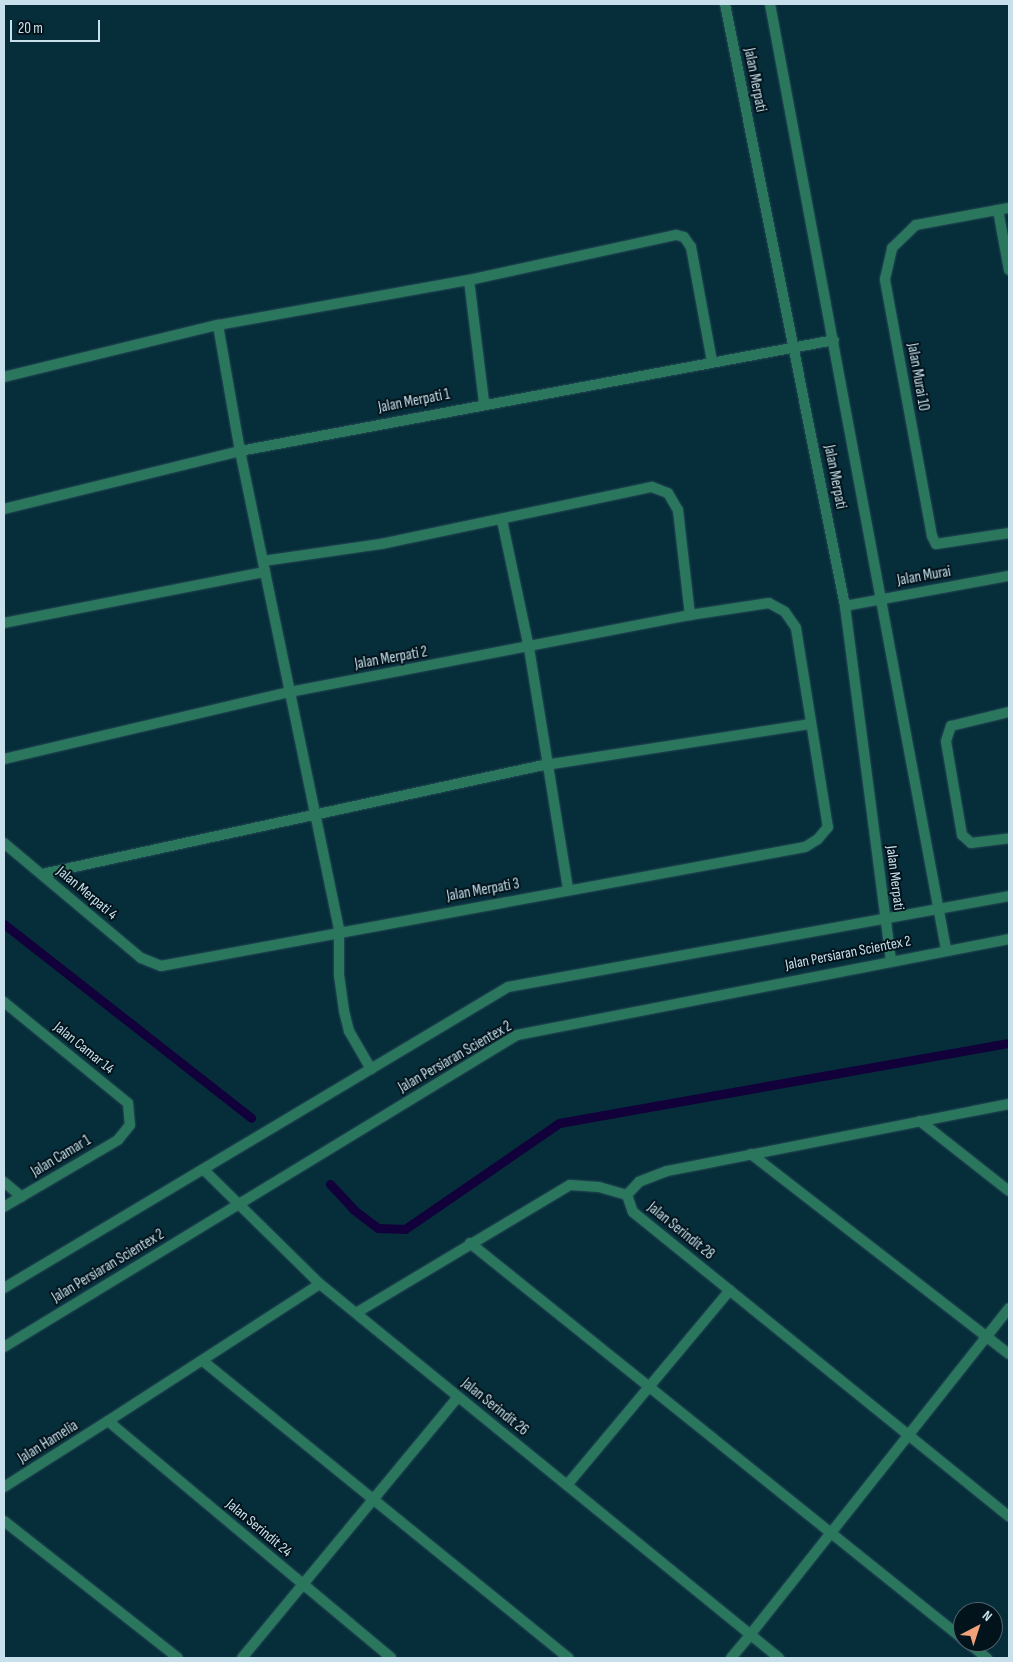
<!DOCTYPE html>
<html>
<head>
<meta charset="utf-8">
<style>
  body { margin:0 }
  #map { position:relative; width:1013px; height:1662px; overflow:hidden; background:#062d3a; font-family:"Sofia Sans Condensed",sans-serif }
  div>[style] { position:absolute }
  .stream>* { height:9px; margin:-4.5px; padding:0 4.5px; transform-origin:4.5px; border-radius:4.5px; background:#12003b }
  .roads { filter:drop-shadow(0 0 1px #254a56) drop-shadow(0 0 1px #254a56) }
  .service>* { height:10px; margin:-5px; padding:0 5px; transform-origin:5px; border-radius:5px; background:#2b775d }
  .minor>* { height:10px; margin:-5px; padding:0 5px; transform-origin:5px; border-radius:5px; background:#2b775d }
  .tertiary>* { height:10px; margin:-5px; padding:0 5px; transform-origin:5px; border-radius:5px; background:#2b775d }
  span { translate:-50% -50%; white-space:nowrap; text-align:center; line-height:1.15; -webkit-text-stroke:4px #02131b; paint-order:stroke }
  .street-label { font-size:15px; color:#c7e0eb }
  .frame { position:absolute; inset:0; border:5px solid #c7e0eb; pointer-events:none }
  .north { position:absolute; left:953px; top:1602px; width:50px; height:50px; box-sizing:border-box; background:#02131b; border:1px solid #51656e; border-radius:50%; rotate:40deg; font-size:14px; font-weight:700; line-height:20px; text-align:center; color:#c7e0eb }
  .north::after { content:''; display:block; margin:auto; width:18px; height:22px; background:#f1a27b; clip-path:polygon(50% 0,100% 100%,50% 72%,0 100%) }
  .scale { position:absolute; left:10px; top:20px; width:90px; height:22px; box-sizing:border-box; border:2px solid #c7e0eb; border-top:0; padding-left:6px; font-size:15px; line-height:18px; white-space:nowrap; color:#c7e0eb; -webkit-text-stroke:4px #02131b; paint-order:stroke }
</style>
</head>
<body>
<div id="map">
  <div class="stream">
    <div style="left:4px;top:924px;width:314px;rotate:38.1deg"></div>
    <div style="left:330px;top:1184px;width:35px;rotate:47deg"></div>
    <div style="left:354px;top:1210px;width:30px;rotate:37deg"></div>
    <div style="left:378px;top:1228px;width:27px;rotate:2deg"></div>
    <div style="left:405px;top:1229px;width:187px;rotate:-34.5deg"></div>
    <div style="left:559px;top:1123px;width:457px;rotate:-10.1deg"></div>
  </div>
  <div class="roads">
    <div class="service">
      <div style="left:998px;top:210px;width:61px;rotate:79.6deg"></div>
      <div style="left:469px;top:280px;width:124px;rotate:83deg"></div>
      <div style="left:218px;top:325px;width:128px;rotate:80.1deg"></div>
      <div style="left:4px;top:377px;width:220px;rotate:-13.7deg"></div>
      <div style="left:218px;top:325px;width:255px;rotate:-10.2deg"></div>
      <div style="left:469px;top:280px;width:212px;rotate:-12.3deg"></div>
      <div style="left:676px;top:235px;width:8px;rotate:14deg"></div>
      <div style="left:684px;top:237px;width:12px;rotate:55deg"></div>
      <div style="left:691px;top:247px;width:116px;rotate:79.6deg"></div>
      <div style="left:502px;top:520px;width:131px;rotate:78.1deg"></div>
      <div style="left:529px;top:648px;width:244px;rotate:80.8deg"></div>
      <div style="left:936px;top:544px;width:74px;rotate:-8.6deg"></div>
      <div style="left:263px;top:561px;width:119px;rotate:-8.2deg"></div>
      <div style="left:381px;top:544px;width:277px;rotate:-11.9deg"></div>
      <div style="left:652px;top:487px;width:17px;rotate:21deg"></div>
      <div style="left:668px;top:493px;width:20px;rotate:60deg"></div>
      <div style="left:678px;top:510px;width:106px;rotate:83.5deg"></div>
      <div style="left:4px;top:623px;width:266px;rotate:-11.1deg"></div>
      <div style="left:971px;top:843px;width:12px;rotate:-138deg"></div>
      <div style="left:962px;top:835px;width:95px;rotate:-99.7deg"></div>
      <div style="left:946px;top:741px;width:16px;rotate:-72deg"></div>
      <div style="left:951px;top:726px;width:60px;rotate:-13.6deg"></div>
      <div style="left:42px;top:874px;width:509px;rotate:-12.26deg"></div>
      <div style="left:539px;top:766px;width:275px;rotate:-8.8deg"></div>
      <div style="left:751px;top:1154px;width:326px;rotate:37.8deg"></div>
      <div style="left:4px;top:1182px;width:23px;rotate:40deg"></div>
      <div style="left:470px;top:1243px;width:632px;rotate:38.77deg"></div>
      <div style="left:356px;top:1313px;width:249px;rotate:-30.9deg"></div>
      <div style="left:570px;top:1185px;width:29px;rotate:4deg"></div>
      <div style="left:599px;top:1187px;width:29px;rotate:16deg"></div>
      <div style="left:203px;top:1361px;width:471px;rotate:39.1deg"></div>
      <div style="left:108px;top:1421px;width:252px;rotate:-32.9deg"></div>
      <div style="left:567px;top:1485px;width:254px;rotate:-50.1deg"></div>
      <div style="left:4px;top:1521px;width:221px;rotate:38.2deg"></div>
      <div style="left:750px;top:1635px;width:417px;rotate:-51.6deg"></div>
      <div style="left:967px;top:1642px;width:26px;rotate:39deg"></div>
      <div style="left:242px;top:1658px;width:339px;rotate:-50.4deg"></div>
    </div>
    <div class="minor">
      <div style="left:725px;top:4px;width:614px;rotate:78.73deg"></div>
      <div style="left:845px;top:606px;width:357px;rotate:82.6deg"></div>
      <div style="left:770px;top:4px;width:961px;rotate:79.45deg"></div>
      <div style="left:240px;top:451px;width:490px;rotate:78.3deg"></div>
      <div style="left:339px;top:931px;width:44px;rotate:90deg"></div>
      <div style="left:339px;top:975px;width:36px;rotate:82deg"></div>
      <div style="left:344px;top:1011px;width:21px;rotate:76deg"></div>
      <div style="left:349px;top:1031px;width:44px;rotate:59.9deg"></div>
      <div style="left:4px;top:509px;width:243px;rotate:-13.8deg"></div>
      <div style="left:240px;top:451px;width:604px;rotate:-10.58deg"></div>
      <div style="left:936px;top:544px;width:9px;rotate:-117deg"></div>
      <div style="left:932px;top:536px;width:261px;rotate:-100.4deg"></div>
      <div style="left:885px;top:279px;width:32px;rotate:-77deg"></div>
      <div style="left:892px;top:248px;width:33px;rotate:-44deg"></div>
      <div style="left:916px;top:225px;width:95px;rotate:-10.4deg"></div>
      <div style="left:845px;top:606px;width:167px;rotate:-10.4deg"></div>
      <div style="left:4px;top:759px;width:294px;rotate:-13.2deg"></div>
      <div style="left:290px;top:692px;width:407px;rotate:-10.9deg"></div>
      <div style="left:690px;top:615px;width:80px;rotate:-8.6deg"></div>
      <div style="left:769px;top:603px;width:18px;rotate:29deg"></div>
      <div style="left:785px;top:612px;width:19px;rotate:55deg"></div>
      <div style="left:796px;top:628px;width:202px;rotate:80.9deg"></div>
      <div style="left:828px;top:827px;width:16px;rotate:130deg"></div>
      <div style="left:818px;top:839px;width:15px;rotate:148deg"></div>
      <div style="left:805px;top:847px;width:655px;rotate:169.53deg"></div>
      <div style="left:161px;top:966px;width:22px;rotate:-158deg"></div>
      <div style="left:141px;top:958px;width:179px;rotate:-140deg"></div>
      <div style="left:971px;top:843px;width:38px;rotate:-7deg"></div>
      <div style="left:4px;top:1002px;width:160px;rotate:39.2deg"></div>
      <div style="left:128px;top:1103px;width:22px;rotate:85deg"></div>
      <div style="left:130px;top:1125px;width:19px;rotate:129deg"></div>
      <div style="left:118px;top:1140px;width:132px;rotate:149.6deg"></div>
      <div style="left:1009px;top:1104px;width:349px;rotate:168.9deg"></div>
      <div style="left:667px;top:1171px;width:30px;rotate:159deg"></div>
      <div style="left:639px;top:1182px;width:18px;rotate:133deg"></div>
      <div style="left:627px;top:1195px;width:18px;rotate:71deg"></div>
      <div style="left:633px;top:1212px;width:484px;rotate:39deg"></div>
      <div style="left:920px;top:1121px;width:113px;rotate:38.2deg"></div>
      <div style="left:203px;top:1169px;width:164px;rotate:44.5deg"></div>
      <div style="left:320px;top:1284px;width:592px;rotate:39.17deg"></div>
      <div style="left:4px;top:1487px;width:123px;rotate:-32.4deg"></div>
      <div style="left:108px;top:1421px;width:369px;rotate:39.9deg"></div>
      <div style="left:731px;top:1658px;width:30px;rotate:-50deg"></div>
    </div>
    <div class="tertiary">
      <div style="left:4px;top:1288px;width:587px;rotate:-30.85deg"></div>
      <div style="left:508px;top:987px;width:509px;rotate:-10.29deg"></div>
      <div style="left:4px;top:1347px;width:600px;rotate:-31.31deg"></div>
      <div style="left:517px;top:1035px;width:501px;rotate:-11.04deg"></div>
    </div>
  </div>
  <div class="street-label">
    <span style="left:755px;top:80px;rotate:79deg">Jalan Merpati</span>
    <span style="left:918px;top:377px;rotate:80deg">Jalan Murai 10</span>
    <span style="left:414px;top:401px;rotate:-11deg">Jalan Merpati 1</span>
    <span style="left:835px;top:477px;rotate:79deg">Jalan Merpati</span>
    <span style="left:924px;top:576px;rotate:-10deg">Jalan Murai</span>
    <span style="left:391px;top:658px;rotate:-10deg">Jalan Merpati 2</span>
    <span style="left:895px;top:878px;rotate:83deg">Jalan Merpati</span>
    <span style="left:483px;top:890px;rotate:-10deg">Jalan Merpati 3</span>
    <span style="left:87px;top:893px;rotate:40deg">Jalan Merpati 4</span>
    <span style="left:848px;top:953px;rotate:-11deg">Jalan Persiaran Scientex 2</span>
    <span style="left:84px;top:1048px;rotate:39deg">Jalan Camar 14</span>
    <span style="left:455px;top:1057px;rotate:-30deg">Jalan Persiaran Scientex 2</span>
    <span style="left:61px;top:1156px;rotate:-31deg">Jalan Camar 1</span>
    <span style="left:681px;top:1231px;rotate:39deg">Jalan Serindit 28</span>
    <span style="left:108px;top:1266px;rotate:-31deg">Jalan Persiaran Scientex 2</span>
    <span style="left:495px;top:1407px;rotate:39deg">Jalan Serindit 26</span>
    <span style="left:48px;top:1442px;rotate:-32deg">Jalan Hamelia</span>
    <span style="left:259px;top:1528px;rotate:40deg">Jalan Serindit 24</span>
  </div>
  <div class="frame"></div>
  <div class="north">N</div>
  <div class="scale">20 m</div>
</div>
</body>
</html>
